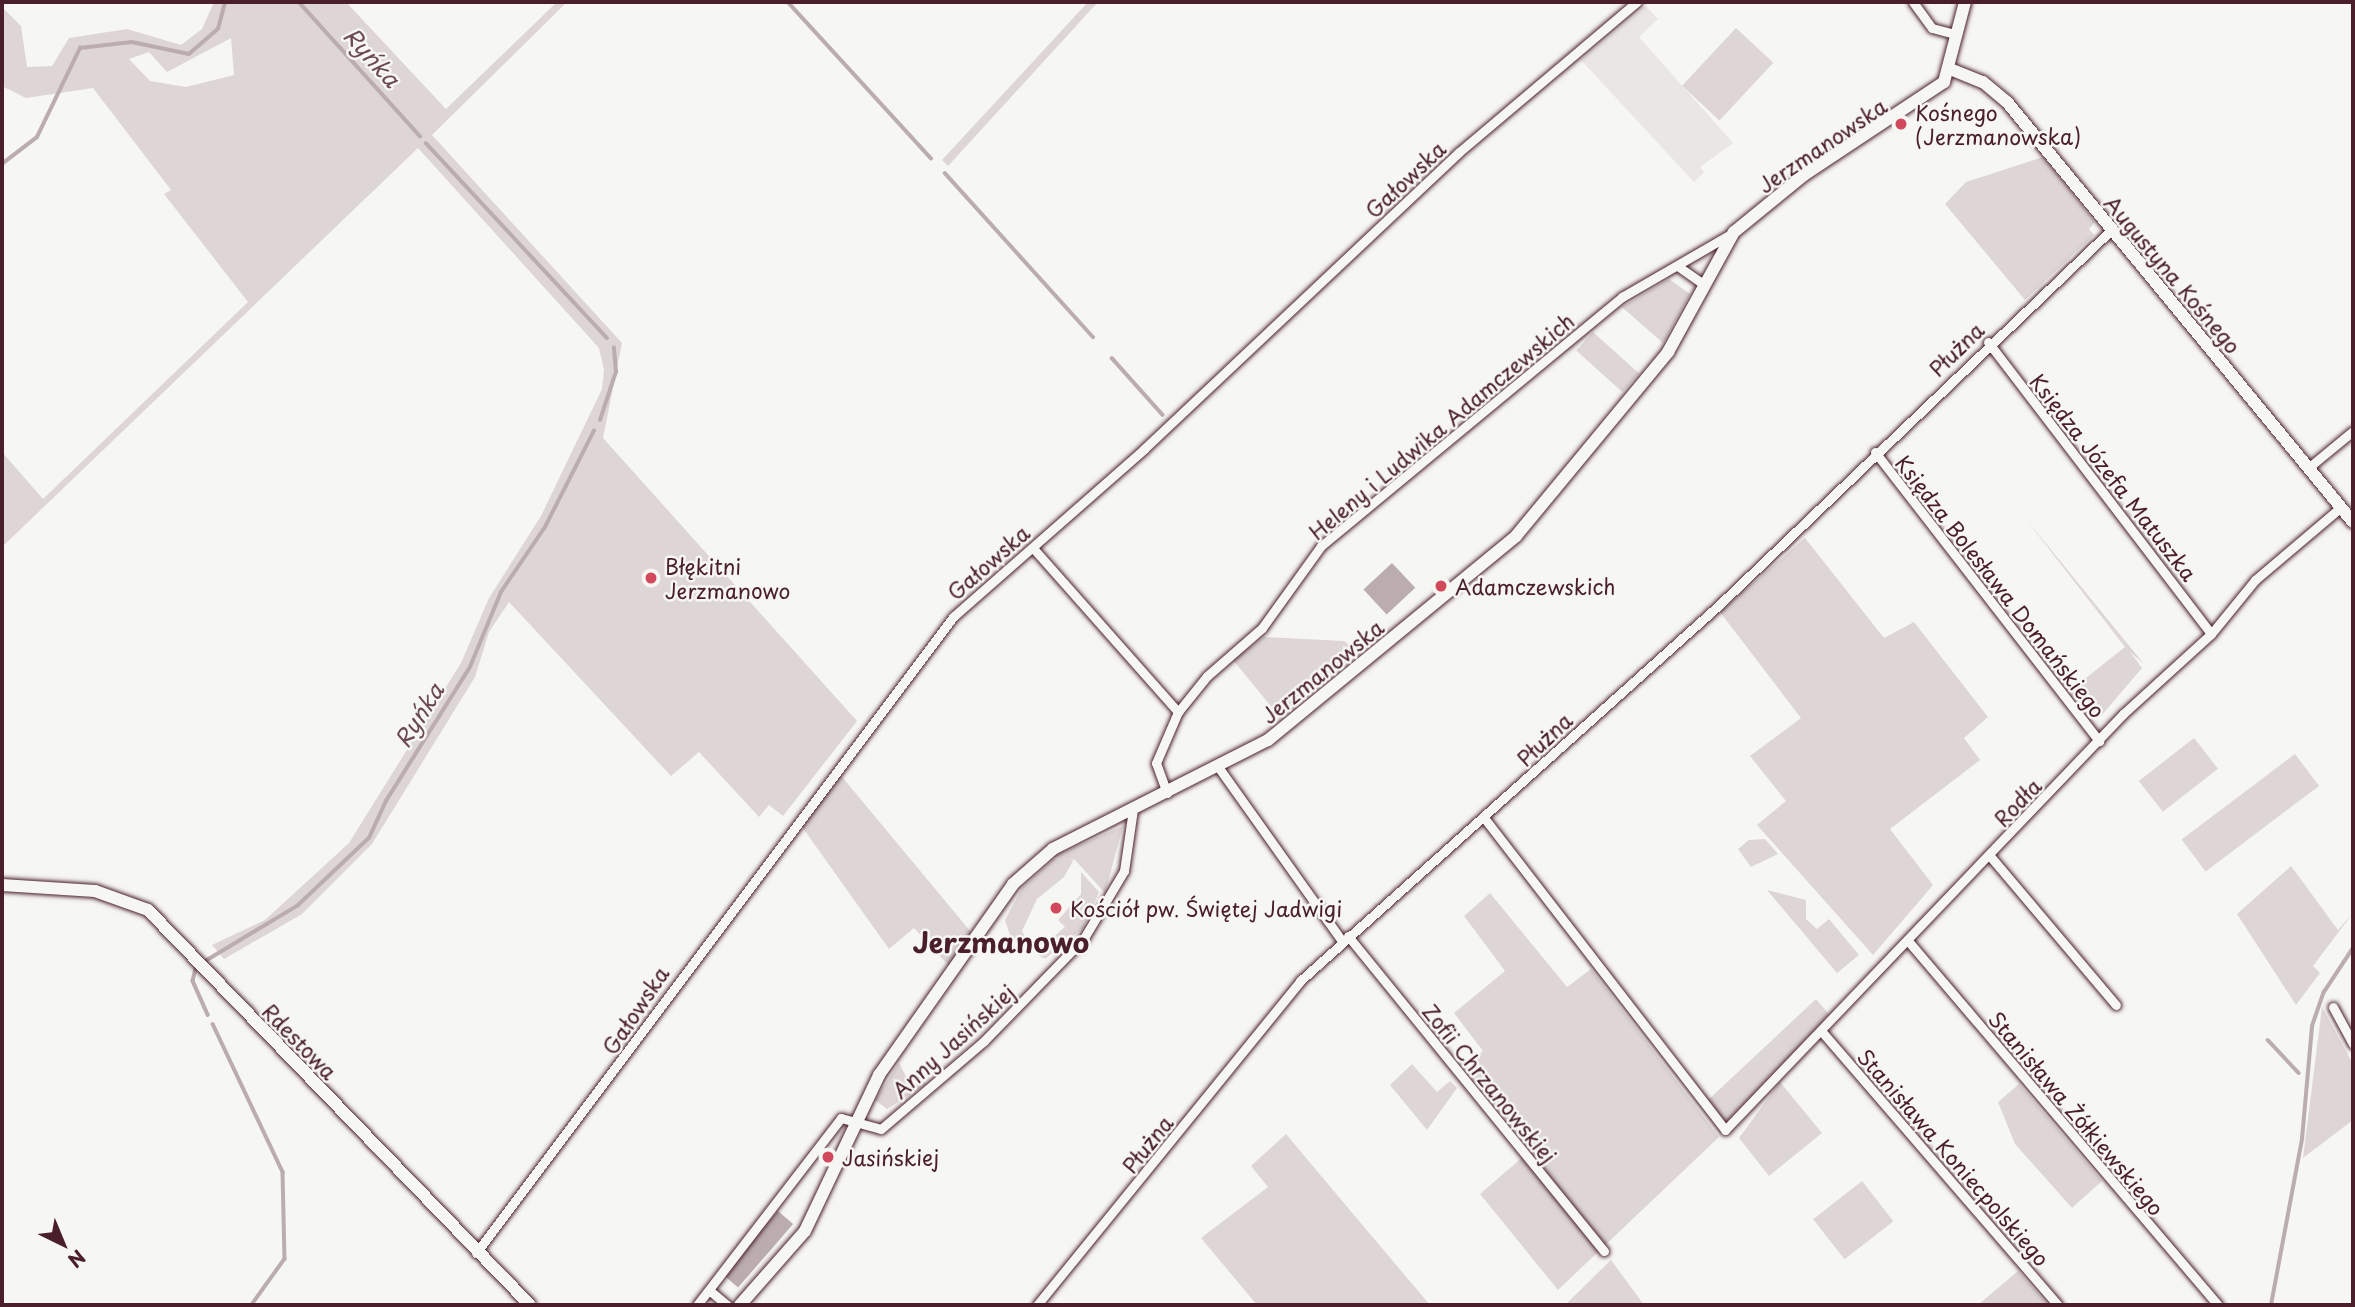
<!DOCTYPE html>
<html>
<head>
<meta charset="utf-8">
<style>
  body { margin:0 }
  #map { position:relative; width:2355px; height:1307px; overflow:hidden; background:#f6f6f2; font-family:"Playpen Sans",sans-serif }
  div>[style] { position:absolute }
  .built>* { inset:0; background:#e9e6e3 }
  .green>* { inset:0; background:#ddd6d5; transform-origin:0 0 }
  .water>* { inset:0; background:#bbadae; transform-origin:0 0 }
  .stream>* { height:3.5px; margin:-1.75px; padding:0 1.75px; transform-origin:1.75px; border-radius:1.75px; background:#bbadae }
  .roads { filter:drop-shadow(0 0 2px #4a1f2b) drop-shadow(0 0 2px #4a1f2b) }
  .street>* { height:9px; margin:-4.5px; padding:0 4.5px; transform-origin:4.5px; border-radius:4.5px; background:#f6f6f2 }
  .secondary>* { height:12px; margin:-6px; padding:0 6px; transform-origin:6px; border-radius:6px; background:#f6f6f2 }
  .dots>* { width:19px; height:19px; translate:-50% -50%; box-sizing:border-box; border:4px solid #f6f6f2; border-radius:50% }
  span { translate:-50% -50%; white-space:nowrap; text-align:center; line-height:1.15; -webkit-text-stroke:5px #f6f6f2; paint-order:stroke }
  .poi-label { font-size:21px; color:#4a1f2b }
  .left { translate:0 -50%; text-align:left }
  .street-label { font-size:21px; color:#4a1f2b }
  .water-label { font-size:23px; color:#6c4a52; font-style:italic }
  .district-label { font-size:28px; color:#4a1f2b; font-weight:700 }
  .frame { position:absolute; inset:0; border:4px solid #4a1f2b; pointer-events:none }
  .north { position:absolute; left:28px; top:1209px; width:70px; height:70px; -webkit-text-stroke:5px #f6f6f2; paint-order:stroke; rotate:137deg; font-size:19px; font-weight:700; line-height:28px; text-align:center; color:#4a1f2b }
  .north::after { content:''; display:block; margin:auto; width:24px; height:32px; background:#4a1f2b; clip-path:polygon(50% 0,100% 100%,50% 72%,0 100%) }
</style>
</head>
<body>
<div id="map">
  <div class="built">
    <div style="clip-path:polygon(1646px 6px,1658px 19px,1639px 37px,1733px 143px,1700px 167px,1704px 172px,1694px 182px,1581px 60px)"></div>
  </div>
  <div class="green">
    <div style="clip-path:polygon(evenodd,214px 2px,346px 2px,446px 109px,557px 2px,567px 2px,432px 135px,622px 343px,603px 438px,857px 721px,783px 816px,769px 805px,759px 817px,699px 752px,671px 776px,509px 602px,489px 632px,475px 677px,372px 844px,302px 914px,224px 959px,212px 945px,265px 920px,349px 843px,461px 663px,489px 598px,541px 516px,602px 389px,604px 370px,599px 348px,418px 148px,2px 547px,2px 452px,43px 499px,248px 302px,164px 194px,171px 190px,93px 88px,26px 98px,2px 86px,2px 7px,21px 26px,27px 67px,52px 66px,69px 38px,127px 29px,181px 45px,202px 29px,214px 2px,231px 38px,234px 75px,186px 87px,150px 81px,129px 59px,149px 52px,167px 72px,231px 38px)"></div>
    <div style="clip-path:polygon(1088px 2px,1098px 2px,948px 166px,942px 160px)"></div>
    <div style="left:1736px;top:28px;width:51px;height:79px;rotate:43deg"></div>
    <div style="clip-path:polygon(2043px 157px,2095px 222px,2089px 229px,2094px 235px,2025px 300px,1945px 204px,1966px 182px)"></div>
    <div style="clip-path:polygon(1669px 279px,1690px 294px,1663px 343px,1622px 307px)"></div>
    <div style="left:1593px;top:332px;width:62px;height:25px;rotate:42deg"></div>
    <div style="clip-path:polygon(2025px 518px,2144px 664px,2130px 652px,2142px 668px,2101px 716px,2091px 715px,2072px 689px,2125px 647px)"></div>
    <div style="clip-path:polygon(1805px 538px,1884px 638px,1914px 622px,1988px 717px,1964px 738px,1980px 760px,1890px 829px,1933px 885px,1873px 955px,1757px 825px,1786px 801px,1750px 756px,1801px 718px,1720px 612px)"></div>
    <div style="clip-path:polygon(1264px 637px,1344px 641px,1358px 652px,1279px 716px,1233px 660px)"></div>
    <div style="left:2194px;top:738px;width:39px;height:70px;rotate:52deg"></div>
    <div style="left:2295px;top:754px;width:40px;height:142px;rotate:53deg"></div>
    <div style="clip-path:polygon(838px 772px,971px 932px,950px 967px,914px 928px,889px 949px,800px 824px)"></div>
    <div style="clip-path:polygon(1123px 826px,1105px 893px,1075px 860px,1052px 857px)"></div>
    <div style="clip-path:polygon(1765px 839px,1778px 854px,1751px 867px,1738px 849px,1749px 840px)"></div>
    <div style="clip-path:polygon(1066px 857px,1073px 861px,1064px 877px,1037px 899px,1022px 931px,1027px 941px,1042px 947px,1065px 927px,1058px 920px,1081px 894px,1081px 872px,1099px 892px,1083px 928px,1045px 959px,1011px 938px,1005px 920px,1022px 888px,1054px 859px)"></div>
    <div style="clip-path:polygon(2291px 866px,2338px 930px,2353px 913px,2313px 966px,2320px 973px,2296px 1005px,2237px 914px)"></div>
    <div style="clip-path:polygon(1767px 890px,1806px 900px,1806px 919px,1817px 929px,1829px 919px,1859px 955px,1837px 973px)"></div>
    <div style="clip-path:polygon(1490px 893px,1567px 987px,1591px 969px,1719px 1137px,1558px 1290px,1480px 1194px,1531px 1150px,1467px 1066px,1483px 1051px,1454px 1013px,1505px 971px,1464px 916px)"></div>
    <div style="clip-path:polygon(1816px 999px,1831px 1017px,1726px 1125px,1707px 1101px)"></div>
    <div style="clip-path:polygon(2322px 1007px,2353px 1064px,2353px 1120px,2303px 1158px)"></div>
    <div style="clip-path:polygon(899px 1063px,910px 1084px,928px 1083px,887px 1109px,875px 1100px)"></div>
    <div style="clip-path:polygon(1412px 1064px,1437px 1092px,1450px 1081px,1457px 1088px,1427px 1130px,1390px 1085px)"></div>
    <div style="clip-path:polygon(1780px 1082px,1822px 1133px,1769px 1176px,1739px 1138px)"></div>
    <div style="clip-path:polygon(2019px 1084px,2102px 1181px,2072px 1208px,2015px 1144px,1998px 1102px)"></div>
    <div style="clip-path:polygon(1286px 1134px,1359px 1221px,1430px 1305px,1257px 1305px,1201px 1238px,1268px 1187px,1251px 1166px)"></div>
    <div style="left:1862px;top:1181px;width:51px;height:62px;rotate:52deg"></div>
    <div style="clip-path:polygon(1611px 1260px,1644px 1305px,1565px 1305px)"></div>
    <div style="clip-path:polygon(2018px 1271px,2048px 1305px,1978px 1305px)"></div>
  </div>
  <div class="water">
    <div style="left:1392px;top:563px;width:34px;height:39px;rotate:47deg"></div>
    <div style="left:778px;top:1211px;width:20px;height:84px;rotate:41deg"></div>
  </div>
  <div class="stream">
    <div style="left:299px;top:2px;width:181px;rotate:47.9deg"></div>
    <div style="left:788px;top:2px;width:212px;rotate:47.5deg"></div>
    <div style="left:426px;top:143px;width:266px;rotate:47.1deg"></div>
    <div style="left:2px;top:164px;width:44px;rotate:-37.6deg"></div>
    <div style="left:37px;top:137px;width:99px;rotate:-64.2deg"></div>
    <div style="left:80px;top:48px;width:52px;rotate:-6.6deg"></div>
    <div style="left:132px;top:42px;width:58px;rotate:11.9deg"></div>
    <div style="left:189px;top:54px;width:38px;rotate:-41deg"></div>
    <div style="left:218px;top:29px;width:28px;rotate:-75deg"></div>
    <div style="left:945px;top:173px;width:221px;rotate:47.9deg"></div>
    <div style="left:1112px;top:358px;width:76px;rotate:48.2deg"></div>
    <div style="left:600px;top:420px;width:51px;rotate:-71.6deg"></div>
    <div style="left:616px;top:372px;width:24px;rotate:-95deg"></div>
    <div style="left:207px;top:960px;width:105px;rotate:-31deg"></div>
    <div style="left:297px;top:906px;width:99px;rotate:-43.4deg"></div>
    <div style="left:369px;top:838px;width:41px;rotate:-65.3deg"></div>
    <div style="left:386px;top:801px;width:158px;rotate:-57.9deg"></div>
    <div style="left:470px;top:667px;width:81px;rotate:-67.5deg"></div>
    <div style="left:501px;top:592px;width:78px;rotate:-55.9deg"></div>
    <div style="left:545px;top:527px;width:108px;rotate:-63deg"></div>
    <div style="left:196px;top:969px;width:12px;rotate:104deg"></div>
    <div style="left:193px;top:981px;width:37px;rotate:66deg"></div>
    <div style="left:213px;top:1024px;width:164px;rotate:64.7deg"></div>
    <div style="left:283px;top:1172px;width:87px;rotate:88.7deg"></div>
    <div style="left:285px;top:1259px;width:57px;rotate:125.7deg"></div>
    <div style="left:2268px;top:1040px;width:45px;rotate:46.8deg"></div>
    <div style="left:2271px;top:1305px;width:169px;rotate:-79.4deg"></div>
    <div style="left:2302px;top:1139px;width:113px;rotate:-84.9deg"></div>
    <div style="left:2312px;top:1026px;width:36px;rotate:-71deg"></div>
    <div style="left:2324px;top:992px;width:53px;rotate:-56.6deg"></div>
  </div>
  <div class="roads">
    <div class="street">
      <div style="left:1913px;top:2px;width:32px;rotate:54deg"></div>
      <div style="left:1932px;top:28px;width:23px;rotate:15deg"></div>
      <div style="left:1679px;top:267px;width:29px;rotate:35deg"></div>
      <div style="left:1988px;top:342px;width:367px;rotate:52.6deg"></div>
      <div style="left:1875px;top:452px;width:366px;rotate:52.2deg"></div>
      <div style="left:2308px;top:468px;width:58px;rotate:-39.4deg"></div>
      <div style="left:1033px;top:548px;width:219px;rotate:48.5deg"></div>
      <div style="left:1219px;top:768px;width:212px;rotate:54.6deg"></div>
      <div style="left:1167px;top:793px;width:32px;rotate:-110deg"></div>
      <div style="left:1156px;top:763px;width:56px;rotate:-66.7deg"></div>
      <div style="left:1178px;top:712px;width:46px;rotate:-51.1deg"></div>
      <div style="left:1207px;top:676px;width:73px;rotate:-41.1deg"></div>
      <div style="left:1262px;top:628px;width:101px;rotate:-54.3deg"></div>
      <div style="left:1321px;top:546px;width:391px;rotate:-39.6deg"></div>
      <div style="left:1622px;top:297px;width:129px;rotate:-30.1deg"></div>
      <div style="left:1485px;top:819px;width:393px;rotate:52.3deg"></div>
      <div style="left:1725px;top:1130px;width:576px;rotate:-46.27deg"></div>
      <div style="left:2123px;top:714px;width:119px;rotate:-42.3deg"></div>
      <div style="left:2211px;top:634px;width:70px;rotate:-50.8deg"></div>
      <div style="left:2255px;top:580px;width:113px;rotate:-40.3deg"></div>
      <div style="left:1990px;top:856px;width:195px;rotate:49.8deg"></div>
      <div style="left:1348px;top:936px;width:406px;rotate:50.9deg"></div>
      <div style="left:1909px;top:942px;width:477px;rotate:49.6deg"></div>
      <div style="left:2333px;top:1007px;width:42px;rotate:61.6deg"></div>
      <div style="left:1823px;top:1033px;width:359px;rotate:49.2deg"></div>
      <div style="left:476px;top:1253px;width:795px;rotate:-53.13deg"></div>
      <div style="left:953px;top:617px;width:254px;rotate:-41.3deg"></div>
      <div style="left:1144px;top:449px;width:432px;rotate:-43.3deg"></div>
      <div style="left:1458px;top:153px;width:234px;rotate:-40.2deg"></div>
      <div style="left:709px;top:1290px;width:23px;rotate:40deg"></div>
      <div style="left:697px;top:1305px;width:236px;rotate:-52.4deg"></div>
      <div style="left:841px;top:1118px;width:41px;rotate:15.4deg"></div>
      <div style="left:881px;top:1129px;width:135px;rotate:-40.5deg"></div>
      <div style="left:984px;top:1041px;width:144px;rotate:-45.8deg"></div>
      <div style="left:1084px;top:938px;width:78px;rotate:-59.2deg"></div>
      <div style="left:1124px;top:871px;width:63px;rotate:-81.7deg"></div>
      <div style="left:1037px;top:1305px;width:417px;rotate:-50.9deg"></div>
      <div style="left:1300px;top:981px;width:562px;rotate:-41.9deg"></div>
      <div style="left:1718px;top:606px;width:544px;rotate:-43.73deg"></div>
    </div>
    <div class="secondary">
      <div style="left:1950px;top:69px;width:35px;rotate:22deg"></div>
      <div style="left:1983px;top:82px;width:31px;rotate:40deg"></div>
      <div style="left:2007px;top:102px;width:544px;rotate:50.52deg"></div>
      <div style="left:2px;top:885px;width:93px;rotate:3.7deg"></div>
      <div style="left:95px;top:891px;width:56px;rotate:19.7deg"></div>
      <div style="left:148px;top:910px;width:549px;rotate:45.96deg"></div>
      <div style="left:740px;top:1305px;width:98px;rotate:-48.7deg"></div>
      <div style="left:805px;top:1231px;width:173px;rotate:-64.6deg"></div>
      <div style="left:879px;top:1075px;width:233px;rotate:-54.9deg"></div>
      <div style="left:1013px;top:884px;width:53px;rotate:-41.2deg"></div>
      <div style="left:1053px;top:849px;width:241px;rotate:-26.9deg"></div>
      <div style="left:1268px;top:740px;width:321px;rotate:-39.4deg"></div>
      <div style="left:1516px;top:536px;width:239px;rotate:-50.4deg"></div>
      <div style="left:1668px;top:352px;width:137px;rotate:-61.2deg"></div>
      <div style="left:1734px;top:232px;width:90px;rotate:-39.2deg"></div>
      <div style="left:1804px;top:175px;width:168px;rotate:-33.6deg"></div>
      <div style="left:1944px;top:82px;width:83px;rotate:-75.3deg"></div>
    </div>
  </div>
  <div class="dots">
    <div style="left:1901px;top:124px;background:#d1495b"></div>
    <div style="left:651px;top:578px;background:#d1495b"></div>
    <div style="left:1441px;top:586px;background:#d1495b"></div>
    <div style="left:1056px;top:908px;background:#d1495b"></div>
    <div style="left:828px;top:1157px;background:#d1495b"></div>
  </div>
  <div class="poi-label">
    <span class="left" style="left:1915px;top:124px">Kośnego<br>(Jerzmanowska)</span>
    <span class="left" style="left:665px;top:578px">Błękitni<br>Jerzmanowo</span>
    <span class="left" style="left:1455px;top:586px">Adamczewskich</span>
    <span class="left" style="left:1070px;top:908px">Kościół pw. Świętej Jadwigi</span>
    <span class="left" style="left:842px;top:1157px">Jasińskiej</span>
  </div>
  <div class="street-label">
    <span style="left:1822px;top:145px;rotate:-34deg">Jerzmanowska</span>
    <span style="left:1405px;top:179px;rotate:-43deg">Gałowska</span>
    <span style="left:2173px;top:274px;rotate:50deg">Augustyna Kośnego</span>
    <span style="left:1956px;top:349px;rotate:-44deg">Płużna</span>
    <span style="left:1441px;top:426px;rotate:-40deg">Heleny i Ludwika Adamczewskich</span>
    <span style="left:2114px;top:477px;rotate:52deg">Księdza Józefa Matuszka</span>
    <span style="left:988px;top:562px;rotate:-41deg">Gałowska</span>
    <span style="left:2001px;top:586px;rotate:52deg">Księdza Bolesława Domańskiego</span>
    <span style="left:1322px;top:671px;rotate:-39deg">Jerzmanowska</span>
    <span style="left:1544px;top:739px;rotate:-43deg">Płużna</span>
    <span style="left:2017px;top:802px;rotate:-46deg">Rodła</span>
    <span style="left:635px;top:1010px;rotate:-56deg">Gałowska</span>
    <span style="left:300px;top:1041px;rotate:46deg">Rdestowa</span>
    <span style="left:953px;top:1041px;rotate:-42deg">Anny Jasińskiej</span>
    <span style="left:1490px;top:1083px;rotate:51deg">Zofii Chrzanowskiej</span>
    <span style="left:2077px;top:1113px;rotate:50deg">Stanisława Żółkiewskiego</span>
    <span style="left:1147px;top:1144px;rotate:-51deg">Płużna</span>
    <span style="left:1954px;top:1157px;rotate:49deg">Stanisława Koniecpolskiego</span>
  </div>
  <div class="water-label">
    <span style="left:372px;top:57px;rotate:48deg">Ryńka</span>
    <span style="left:419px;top:715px;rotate:-58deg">Ryńka</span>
  </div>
  <div class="district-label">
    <span style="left:1001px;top:942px">Jerzmanowo</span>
  </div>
  <div class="frame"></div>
  <div class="north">N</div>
</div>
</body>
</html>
